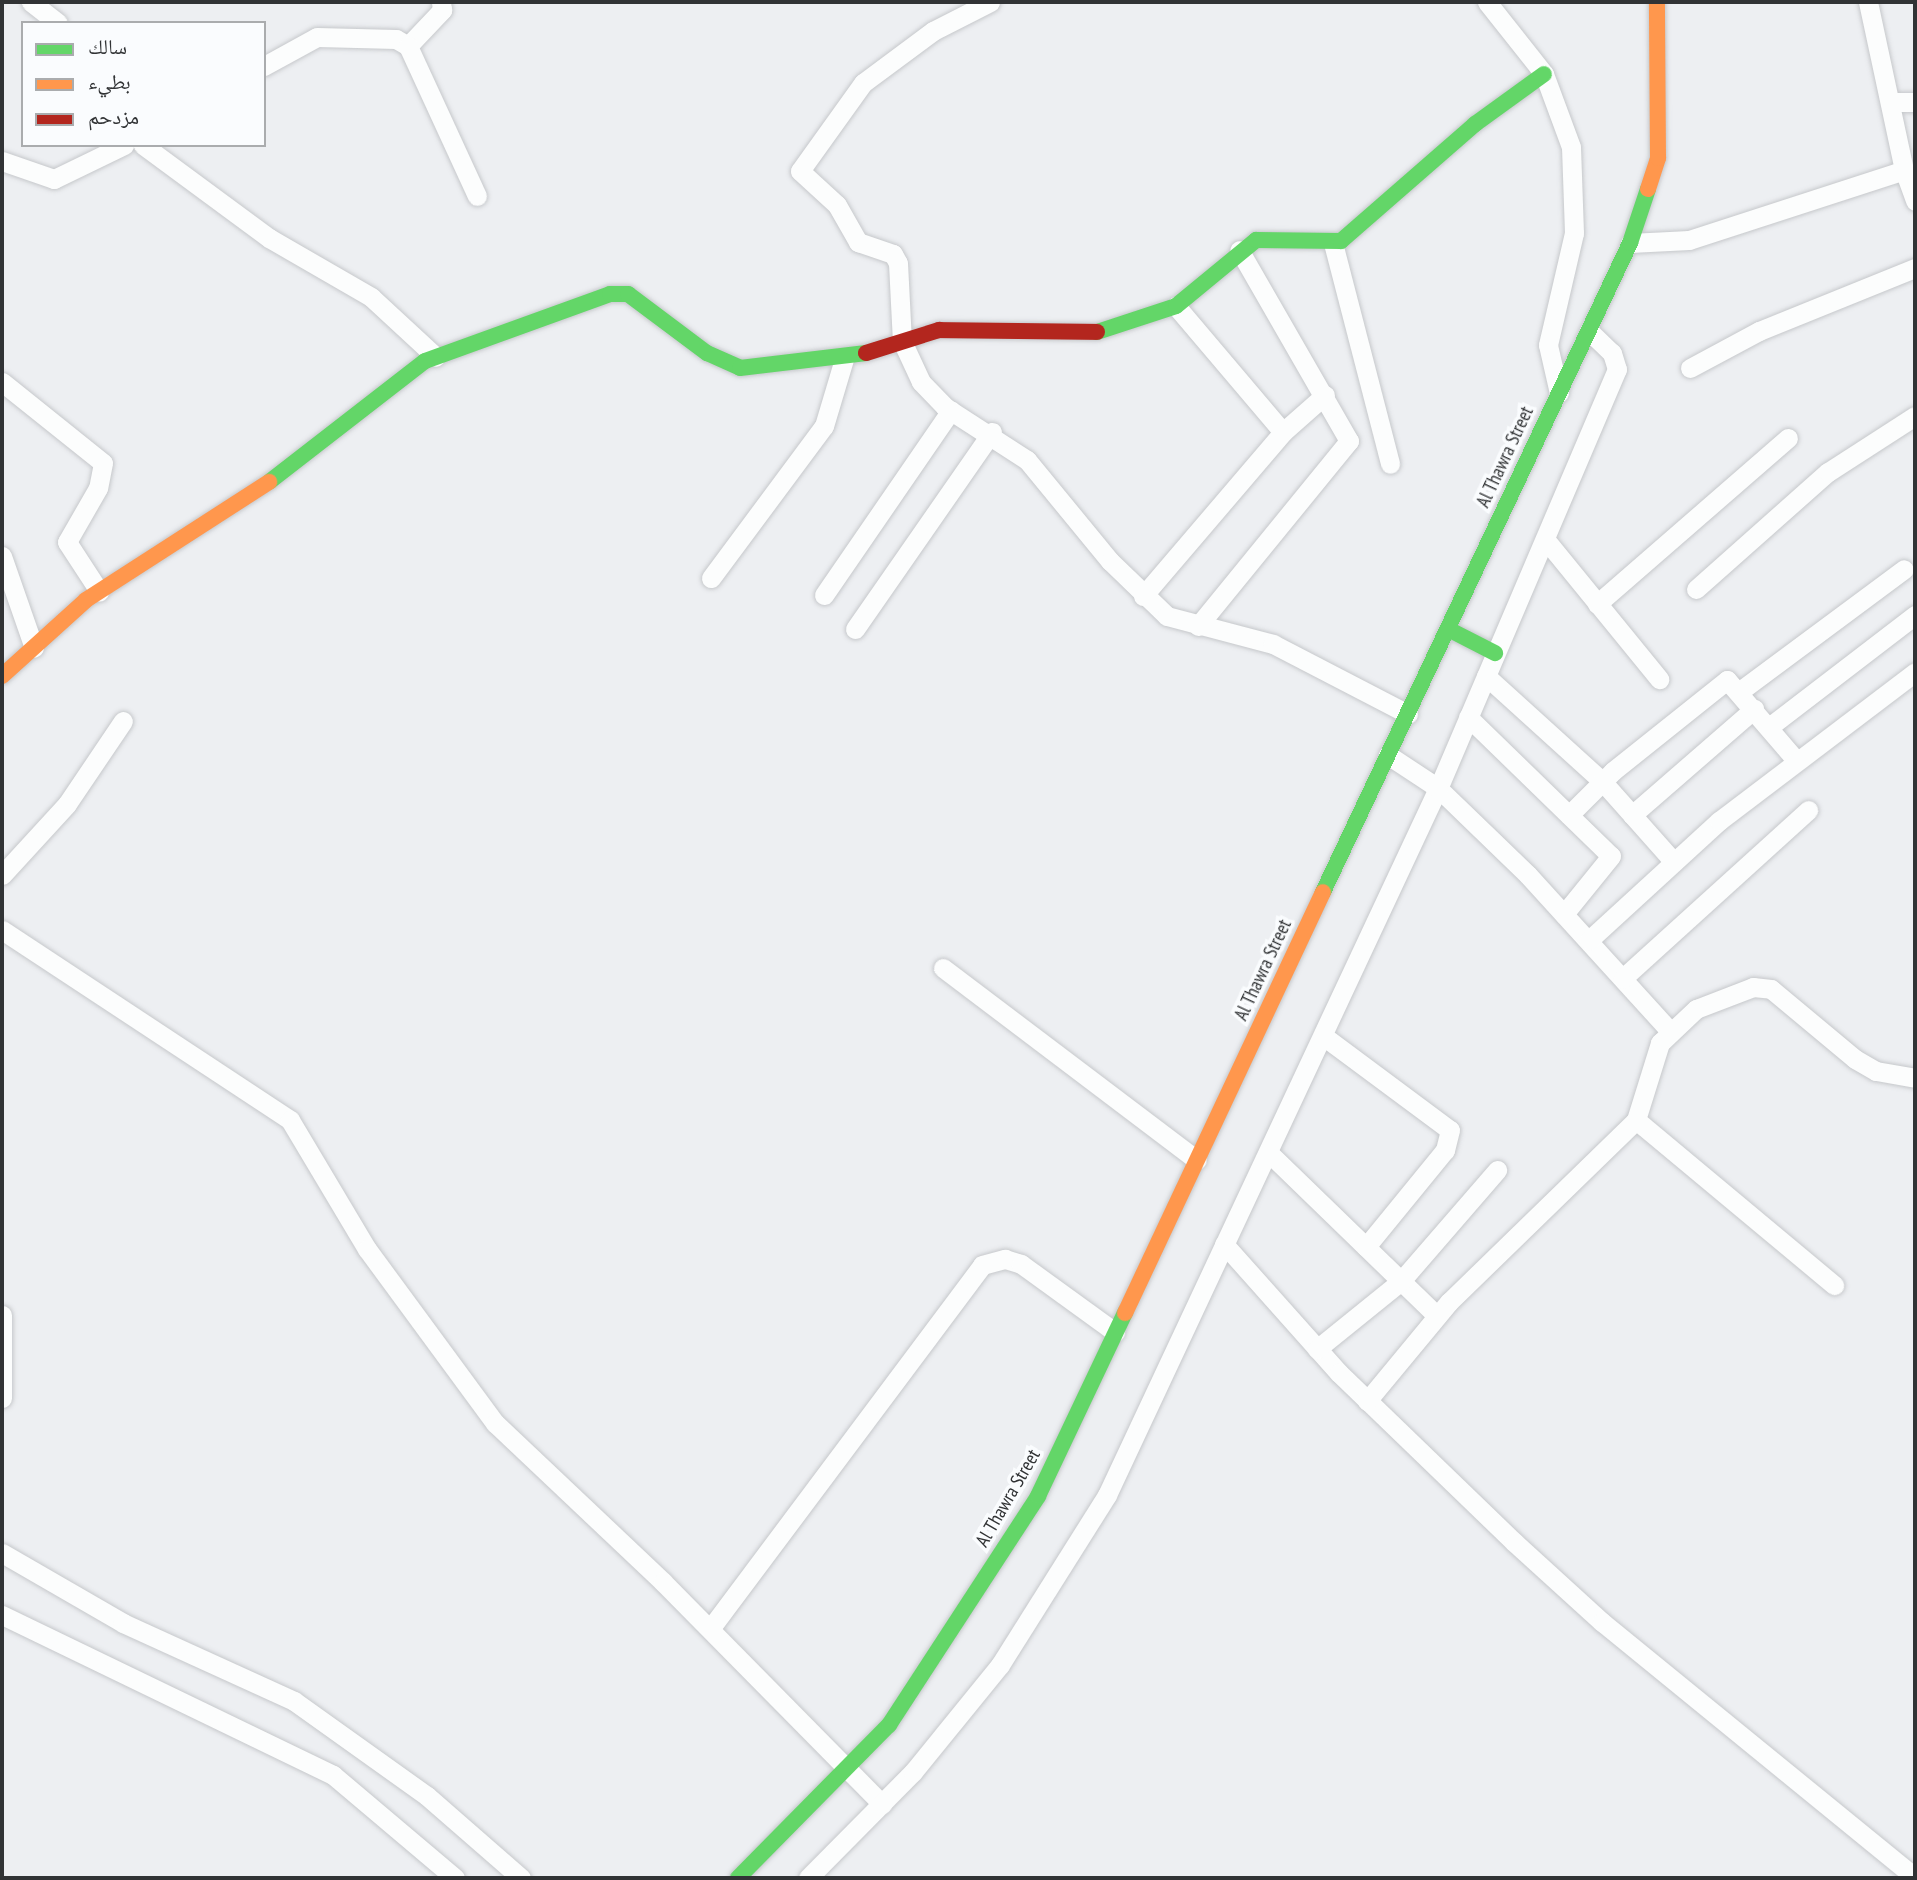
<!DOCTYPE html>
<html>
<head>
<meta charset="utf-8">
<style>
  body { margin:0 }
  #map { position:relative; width:1917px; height:1880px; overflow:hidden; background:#edeff2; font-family:"PT Sans Narrow","Noto Naskh Arabic",sans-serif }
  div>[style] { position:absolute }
  .roads { filter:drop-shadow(0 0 2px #c6c8cb) drop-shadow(0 0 2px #c6c8cb) }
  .street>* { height:19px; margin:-9.5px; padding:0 9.5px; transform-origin:9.5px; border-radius:9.5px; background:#fcfdfd }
  .fast>* { height:16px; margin:-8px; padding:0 8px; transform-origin:8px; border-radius:8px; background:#63d668 }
  .slow>* { height:16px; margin:-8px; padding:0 8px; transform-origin:8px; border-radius:8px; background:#ff974d }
  .jam>* { height:16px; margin:-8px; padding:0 8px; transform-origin:8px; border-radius:8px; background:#b3261e }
  span { translate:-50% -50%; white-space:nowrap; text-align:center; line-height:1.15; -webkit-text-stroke:7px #fafcfe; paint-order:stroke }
  .street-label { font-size:19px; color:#313335 }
  .frame { position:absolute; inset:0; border:4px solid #313335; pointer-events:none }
  .legend { position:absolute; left:21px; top:21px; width:245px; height:126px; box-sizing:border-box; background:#fafcfe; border:2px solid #aaacae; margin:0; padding:9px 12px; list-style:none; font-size:21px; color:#313335 }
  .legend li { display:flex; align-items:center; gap:14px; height:35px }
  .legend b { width:35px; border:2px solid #aaacae }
</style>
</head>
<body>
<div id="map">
  <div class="roads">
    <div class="street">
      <div style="left:31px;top:2px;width:34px;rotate:38deg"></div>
      <div style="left:990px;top:2px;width:64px;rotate:153deg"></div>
      <div style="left:933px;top:31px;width:87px;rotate:143.4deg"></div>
      <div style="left:863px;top:83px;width:108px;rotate:125.6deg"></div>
      <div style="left:800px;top:171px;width:50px;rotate:42.6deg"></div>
      <div style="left:837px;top:205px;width:43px;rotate:60.4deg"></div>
      <div style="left:858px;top:242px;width:37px;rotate:19deg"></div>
      <div style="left:893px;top:254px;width:10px;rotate:61deg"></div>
      <div style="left:898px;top:263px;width:78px;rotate:87.1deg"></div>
      <div style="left:902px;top:341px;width:45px;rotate:65.1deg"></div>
      <div style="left:921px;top:382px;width:35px;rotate:46deg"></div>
      <div style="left:945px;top:407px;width:98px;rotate:32.9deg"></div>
      <div style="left:1027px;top:460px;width:131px;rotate:50.6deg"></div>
      <div style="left:1110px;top:561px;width:79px;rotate:44deg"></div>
      <div style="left:1167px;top:616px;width:110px;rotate:14.8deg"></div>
      <div style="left:1273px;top:644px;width:152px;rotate:27.4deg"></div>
      <div style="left:1487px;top:2px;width:92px;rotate:51.6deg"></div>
      <div style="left:1544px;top:74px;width:78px;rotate:69.7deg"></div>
      <div style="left:1571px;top:147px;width:86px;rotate:88deg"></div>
      <div style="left:1574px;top:233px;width:115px;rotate:103.1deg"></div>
      <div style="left:1548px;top:345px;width:49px;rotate:77.1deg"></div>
      <div style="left:1868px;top:2px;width:172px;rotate:77.9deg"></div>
      <div style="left:408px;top:46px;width:50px;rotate:-46.6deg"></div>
      <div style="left:442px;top:10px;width:8px;rotate:-97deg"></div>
      <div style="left:264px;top:66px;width:60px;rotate:-28.7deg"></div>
      <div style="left:317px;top:37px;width:79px;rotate:1.5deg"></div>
      <div style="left:396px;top:39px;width:14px;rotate:30deg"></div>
      <div style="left:408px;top:46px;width:165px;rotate:65.3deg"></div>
      <div style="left:1893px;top:102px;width:22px"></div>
      <div style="left:143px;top:145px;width:157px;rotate:36.4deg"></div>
      <div style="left:269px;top:238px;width:118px;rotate:30deg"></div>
      <div style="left:371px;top:297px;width:88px;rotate:42.7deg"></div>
      <div style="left:2px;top:161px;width:55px;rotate:19.1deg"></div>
      <div style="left:54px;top:179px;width:78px;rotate:-25.9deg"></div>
      <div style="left:1333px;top:243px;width:228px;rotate:75.5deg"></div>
      <div style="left:1630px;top:243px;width:59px;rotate:-2.9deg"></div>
      <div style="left:1689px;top:240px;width:226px;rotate:-18deg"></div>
      <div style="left:1904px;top:170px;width:33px;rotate:70deg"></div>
      <div style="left:1176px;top:306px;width:165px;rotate:49.7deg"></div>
      <div style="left:1589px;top:331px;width:32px;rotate:44deg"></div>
      <div style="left:1612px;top:353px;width:17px;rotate:73deg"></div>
      <div style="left:1617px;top:369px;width:456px;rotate:113.1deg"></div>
      <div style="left:1438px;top:788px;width:125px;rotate:44deg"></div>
      <div style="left:1528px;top:875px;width:210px;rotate:47.7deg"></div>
      <div style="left:1690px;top:368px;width:78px;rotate:-28.2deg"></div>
      <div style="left:1759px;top:331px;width:168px;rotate:-22deg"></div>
      <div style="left:2px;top:382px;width:129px;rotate:38.7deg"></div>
      <div style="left:103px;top:463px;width:25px;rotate:101deg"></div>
      <div style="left:98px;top:488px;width:62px;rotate:119.9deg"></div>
      <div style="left:67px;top:542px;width:59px;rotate:56.9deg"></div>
      <div style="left:1545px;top:539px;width:181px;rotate:50.8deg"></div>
      <div style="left:2px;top:556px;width:97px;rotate:70.8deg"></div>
      <div style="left:711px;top:578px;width:189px;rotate:-53.4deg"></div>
      <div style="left:824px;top:426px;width:70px;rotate:-73.4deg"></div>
      <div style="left:1696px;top:589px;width:176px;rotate:-41.6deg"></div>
      <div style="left:1828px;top:472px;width:103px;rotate:-32.8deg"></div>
      <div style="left:824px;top:595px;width:224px;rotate:-55.5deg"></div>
      <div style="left:1143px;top:596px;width:216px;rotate:-49.5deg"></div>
      <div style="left:1283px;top:432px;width:56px;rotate:-41.4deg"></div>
      <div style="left:1597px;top:604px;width:253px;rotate:-41deg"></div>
      <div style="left:1198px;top:626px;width:239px;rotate:-50.8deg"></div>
      <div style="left:1349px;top:441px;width:220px;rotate:-119.9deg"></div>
      <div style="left:855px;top:629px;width:240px;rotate:-55.2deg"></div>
      <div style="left:1486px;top:676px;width:156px;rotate:42.2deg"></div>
      <div style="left:1602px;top:781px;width:107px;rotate:48.4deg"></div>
      <div style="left:1740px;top:691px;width:204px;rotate:-36.6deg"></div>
      <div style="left:1468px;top:717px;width:199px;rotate:44.2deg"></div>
      <div style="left:1611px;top:856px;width:75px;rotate:129deg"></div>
      <div style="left:1769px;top:727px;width:184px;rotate:-37.5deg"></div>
      <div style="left:1569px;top:815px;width:62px;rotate:-45deg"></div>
      <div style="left:1613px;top:771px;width:146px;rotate:-38.6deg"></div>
      <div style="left:1727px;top:680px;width:104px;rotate:49.3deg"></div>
      <div style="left:1632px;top:815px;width:162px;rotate:-41deg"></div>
      <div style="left:2px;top:875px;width:96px;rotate:-47.5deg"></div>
      <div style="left:67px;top:804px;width:100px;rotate:-56deg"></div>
      <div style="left:2px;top:930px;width:345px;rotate:33.4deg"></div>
      <div style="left:290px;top:1120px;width:150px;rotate:59.2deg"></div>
      <div style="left:367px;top:1249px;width:216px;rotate:53.7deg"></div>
      <div style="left:495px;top:1423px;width:231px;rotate:43.4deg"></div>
      <div style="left:663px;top:1582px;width:312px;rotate:45.4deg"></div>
      <div style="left:1589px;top:940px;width:176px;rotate:-42.5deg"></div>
      <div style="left:1719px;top:821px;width:246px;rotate:-37.2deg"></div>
      <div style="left:943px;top:968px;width:318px;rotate:37.1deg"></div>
      <div style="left:1623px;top:978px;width:250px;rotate:-42.2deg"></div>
      <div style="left:1326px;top:1038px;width:154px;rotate:36.6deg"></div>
      <div style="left:1450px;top:1130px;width:21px;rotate:104deg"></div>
      <div style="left:1445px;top:1150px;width:125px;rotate:129.2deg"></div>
      <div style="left:1636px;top:1120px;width:258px;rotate:39.8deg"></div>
      <div style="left:1269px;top:1153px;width:234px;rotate:44.1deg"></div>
      <div style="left:1224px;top:1244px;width:173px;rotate:48.3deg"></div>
      <div style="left:1339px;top:1373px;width:243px;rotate:44deg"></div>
      <div style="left:1514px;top:1542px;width:119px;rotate:42.3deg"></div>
      <div style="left:1602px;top:1622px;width:404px;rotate:39.2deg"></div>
      <div style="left:2px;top:1315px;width:83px;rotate:90deg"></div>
      <div style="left:1317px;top:1349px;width:108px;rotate:-39deg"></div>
      <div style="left:1401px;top:1281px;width:147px;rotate:-49.1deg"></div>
      <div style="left:1367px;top:1401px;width:129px;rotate:-50.4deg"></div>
      <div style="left:1449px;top:1302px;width:261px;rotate:-44.2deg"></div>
      <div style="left:1636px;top:1120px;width:81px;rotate:-72.7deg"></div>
      <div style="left:1660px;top:1043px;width:50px;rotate:-43.4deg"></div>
      <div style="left:1696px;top:1009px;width:61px;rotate:-21.1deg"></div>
      <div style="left:1753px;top:987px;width:18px;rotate:6deg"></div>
      <div style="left:1771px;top:989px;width:109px;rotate:39.8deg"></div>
      <div style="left:1855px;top:1059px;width:24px;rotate:30deg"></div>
      <div style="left:1876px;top:1071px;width:40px;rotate:10deg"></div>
      <div style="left:2px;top:1553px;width:140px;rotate:30deg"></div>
      <div style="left:123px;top:1623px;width:188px;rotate:24.5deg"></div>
      <div style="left:294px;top:1701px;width:163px;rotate:35.5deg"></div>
      <div style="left:427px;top:1796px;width:125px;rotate:41.1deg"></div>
      <div style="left:2px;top:1615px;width:368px;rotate:25.8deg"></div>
      <div style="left:333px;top:1775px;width:160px;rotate:40.2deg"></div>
      <div style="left:710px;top:1629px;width:454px;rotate:-53.2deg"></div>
      <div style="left:982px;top:1265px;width:24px;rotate:-15deg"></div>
      <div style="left:1005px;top:1259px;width:17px;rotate:17deg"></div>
      <div style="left:1021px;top:1264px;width:116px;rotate:35.9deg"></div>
      <div style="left:808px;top:1878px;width:149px;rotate:-45.3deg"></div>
      <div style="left:913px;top:1772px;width:138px;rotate:-50.9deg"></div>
      <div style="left:1000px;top:1665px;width:201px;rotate:-57.8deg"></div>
      <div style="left:1107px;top:1495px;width:781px;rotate:-64.91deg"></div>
      <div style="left:1438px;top:788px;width:60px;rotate:-146.6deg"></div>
    </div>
    <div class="fast">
      <div style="left:1097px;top:332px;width:83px;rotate:-18.2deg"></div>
      <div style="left:1176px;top:306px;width:104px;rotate:-39.5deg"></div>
      <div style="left:1256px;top:240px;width:85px;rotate:0.7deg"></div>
      <div style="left:1341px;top:241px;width:178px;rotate:-41.1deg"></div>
      <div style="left:1475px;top:124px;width:85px;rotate:-35.9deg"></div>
      <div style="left:269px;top:482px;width:197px;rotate:-37.8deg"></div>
      <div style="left:425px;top:361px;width:197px;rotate:-19.9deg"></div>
      <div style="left:610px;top:294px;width:18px"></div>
      <div style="left:628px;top:294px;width:99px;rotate:36.8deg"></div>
      <div style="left:707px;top:353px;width:36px;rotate:24deg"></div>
      <div style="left:740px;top:368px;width:127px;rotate:-6.8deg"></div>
      <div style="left:1448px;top:629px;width:53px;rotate:27.1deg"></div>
      <div style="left:1323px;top:892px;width:718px;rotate:-64.68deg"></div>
      <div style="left:1630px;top:243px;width:57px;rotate:-71.6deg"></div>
      <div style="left:738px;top:1878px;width:215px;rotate:-45.4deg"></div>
      <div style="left:889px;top:1725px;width:273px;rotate:-56.9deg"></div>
      <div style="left:1038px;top:1496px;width:203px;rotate:-64.6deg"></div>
    </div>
    <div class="slow">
      <div style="left:1648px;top:189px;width:33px;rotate:-72deg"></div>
      <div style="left:1658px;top:158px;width:156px;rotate:-90.4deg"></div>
      <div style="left:2px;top:676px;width:113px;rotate:-42.1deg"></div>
      <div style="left:86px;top:600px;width:218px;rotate:-32.8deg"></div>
      <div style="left:1125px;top:1313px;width:465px;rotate:-64.8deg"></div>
    </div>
    <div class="jam">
      <div style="left:866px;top:353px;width:77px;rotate:-17.5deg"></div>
      <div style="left:939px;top:330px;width:158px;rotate:0.7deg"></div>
    </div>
  </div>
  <div class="street-label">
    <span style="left:1505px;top:457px;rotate:-65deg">Al Thawra Street</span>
    <span style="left:1263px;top:970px;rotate:-65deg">Al Thawra Street</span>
    <span style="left:1008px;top:1498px;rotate:-60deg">Al Thawra Street</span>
  </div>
  <div class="frame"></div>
  <ul class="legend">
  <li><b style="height:9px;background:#63d668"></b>سالك</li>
  <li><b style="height:9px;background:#ff974d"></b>بطيء</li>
  <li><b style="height:9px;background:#b3261e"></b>مزدحم</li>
  </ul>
</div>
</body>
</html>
